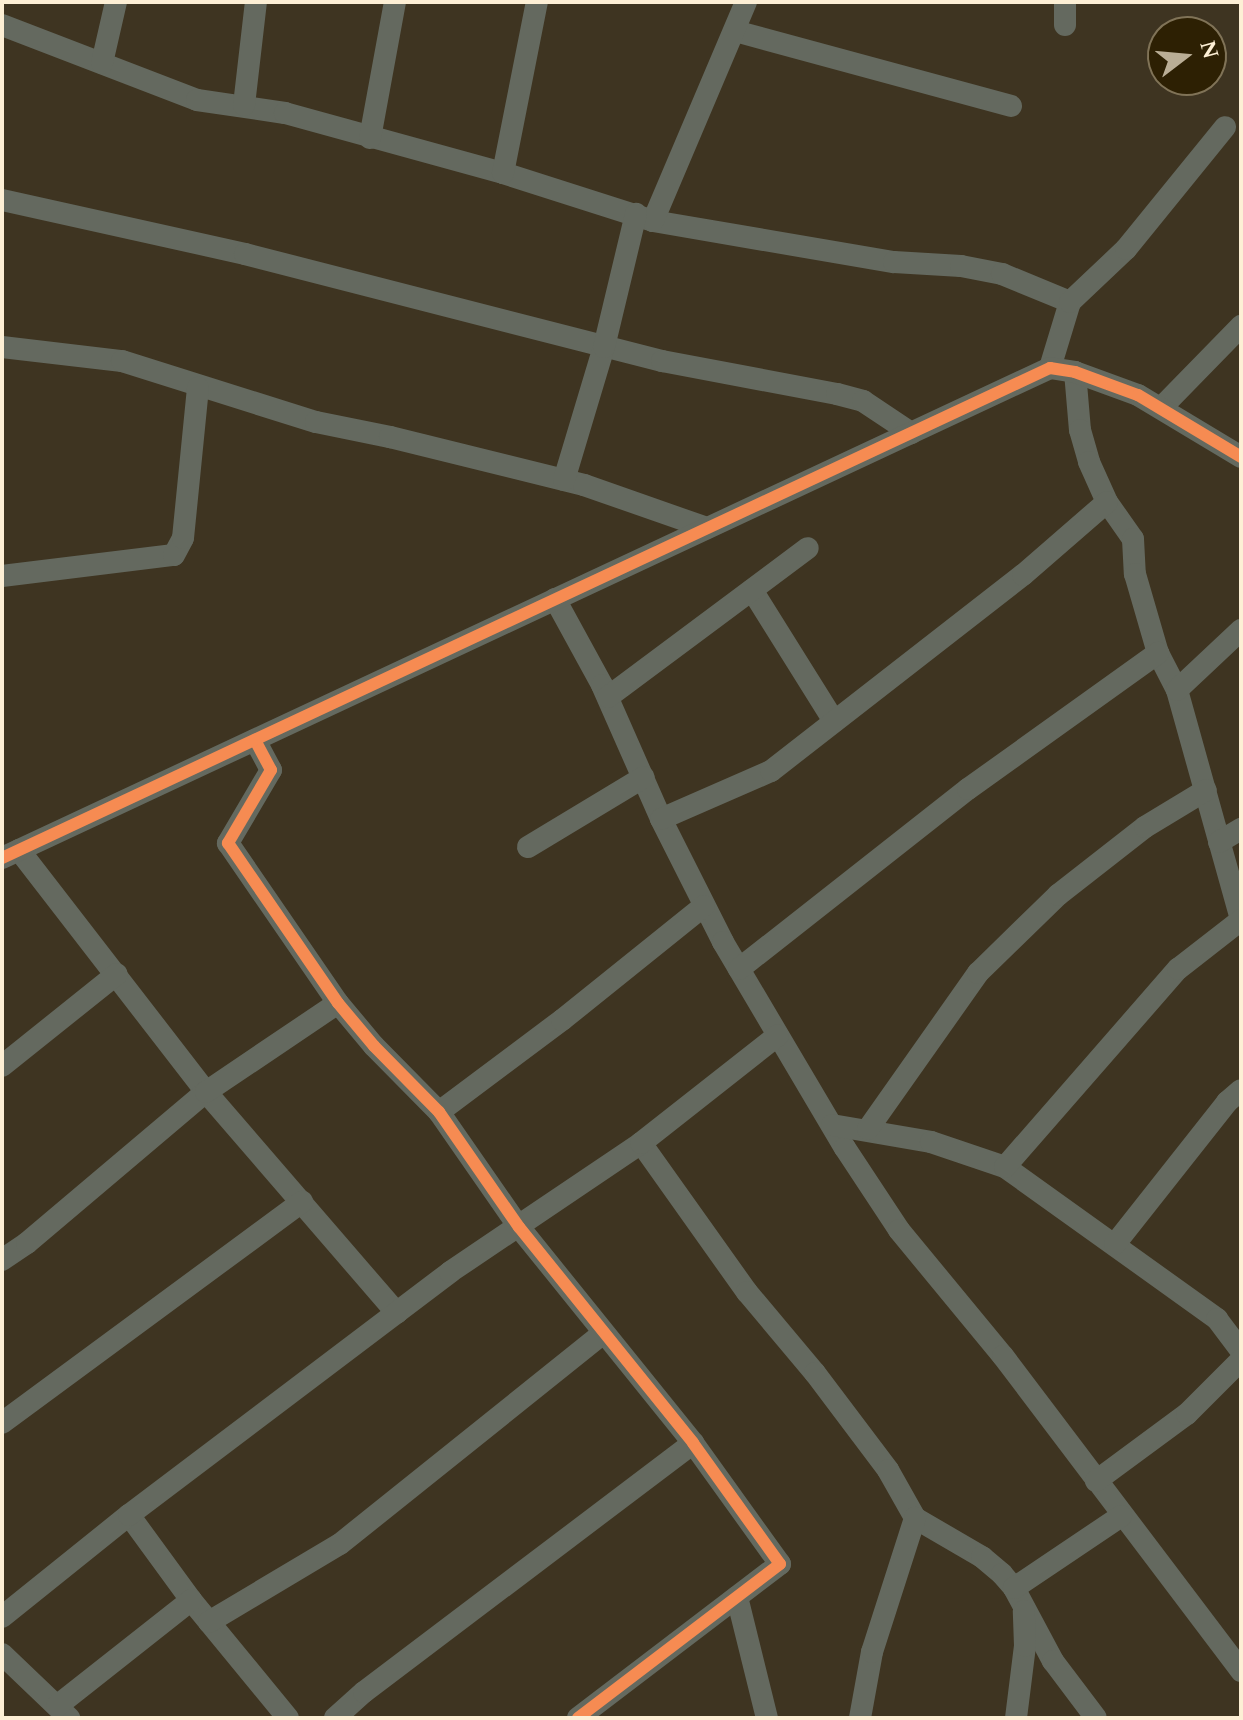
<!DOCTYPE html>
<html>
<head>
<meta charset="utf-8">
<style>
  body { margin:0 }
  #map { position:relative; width:1243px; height:1720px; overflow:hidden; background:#3e3421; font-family:Spectral,serif }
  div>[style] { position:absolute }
  .minor>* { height:22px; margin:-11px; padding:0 11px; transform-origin:11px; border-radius:11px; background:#64695f }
  .cycleway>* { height:12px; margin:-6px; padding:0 6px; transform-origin:6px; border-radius:6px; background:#f68b52 }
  span { translate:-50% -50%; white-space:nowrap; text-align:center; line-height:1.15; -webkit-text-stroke:8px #2d2003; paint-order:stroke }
  .frame { position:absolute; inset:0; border:4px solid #fdefd5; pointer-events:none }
  .north { position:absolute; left:1147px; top:16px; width:80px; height:80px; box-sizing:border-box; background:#2d2003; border:2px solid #807357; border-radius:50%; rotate:74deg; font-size:22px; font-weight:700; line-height:32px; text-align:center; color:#fdefd5 }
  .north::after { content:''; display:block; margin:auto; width:28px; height:36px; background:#baae96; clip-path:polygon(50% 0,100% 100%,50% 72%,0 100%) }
</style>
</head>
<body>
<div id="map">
  <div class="minor">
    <div style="left:1065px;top:2px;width:23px;rotate:90deg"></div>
    <div style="left:2px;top:25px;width:209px;rotate:21deg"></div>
    <div style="left:197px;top:100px;width:89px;rotate:8.4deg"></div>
    <div style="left:285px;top:113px;width:226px;rotate:15.4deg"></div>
    <div style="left:503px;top:173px;width:157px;rotate:17.7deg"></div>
    <div style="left:653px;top:221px;width:244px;rotate:9.7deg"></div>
    <div style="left:894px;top:262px;width:67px;rotate:3.4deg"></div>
    <div style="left:961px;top:266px;width:42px;rotate:11deg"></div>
    <div style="left:1002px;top:274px;width:74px;rotate:22.4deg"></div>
    <div style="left:1070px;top:302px;width:69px;rotate:106.9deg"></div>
    <div style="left:735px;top:31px;width:286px;rotate:15.2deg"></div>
    <div style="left:102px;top:63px;width:63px;rotate:-77.1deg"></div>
    <div style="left:244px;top:105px;width:104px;rotate:-83.4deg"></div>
    <div style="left:370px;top:138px;width:138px;rotate:-79.6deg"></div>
    <div style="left:503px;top:173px;width:174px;rotate:-78.8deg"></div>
    <div style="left:2px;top:200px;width:249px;rotate:12.5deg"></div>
    <div style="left:245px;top:254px;width:431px;rotate:14.4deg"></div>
    <div style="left:662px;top:361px;width:178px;rotate:10.7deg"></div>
    <div style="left:837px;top:394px;width:27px;rotate:15deg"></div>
    <div style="left:863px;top:401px;width:58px;rotate:33.7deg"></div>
    <div style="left:653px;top:221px;width:238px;rotate:-67deg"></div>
    <div style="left:1070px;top:302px;width:77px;rotate:-43.4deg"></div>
    <div style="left:1126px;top:249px;width:157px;rotate:-50.9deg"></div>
    <div style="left:2px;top:347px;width:121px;rotate:6.7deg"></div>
    <div style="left:122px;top:361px;width:203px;rotate:17.5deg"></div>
    <div style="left:316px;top:422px;width:76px;rotate:11.5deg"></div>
    <div style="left:390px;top:437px;width:200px;rotate:13.9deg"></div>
    <div style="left:584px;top:485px;width:130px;rotate:19.3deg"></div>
    <div style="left:1075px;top:372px;width:58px;rotate:85.1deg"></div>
    <div style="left:1080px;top:430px;width:33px;rotate:74deg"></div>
    <div style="left:1089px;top:462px;width:44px;rotate:65.8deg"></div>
    <div style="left:1107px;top:502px;width:45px;rotate:54.9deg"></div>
    <div style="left:1133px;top:539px;width:35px;rotate:87deg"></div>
    <div style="left:1135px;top:574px;width:82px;rotate:73.8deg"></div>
    <div style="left:1158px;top:653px;width:42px;rotate:62.8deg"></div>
    <div style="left:1177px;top:690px;width:238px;rotate:74.4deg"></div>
    <div style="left:1161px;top:408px;width:115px;rotate:-45.7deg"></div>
    <div style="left:564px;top:480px;width:139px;rotate:-73.3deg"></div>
    <div style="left:604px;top:347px;width:137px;rotate:-76.5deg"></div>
    <div style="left:2px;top:576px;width:173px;rotate:-7deg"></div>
    <div style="left:174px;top:555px;width:19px;rotate:-62deg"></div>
    <div style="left:183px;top:538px;width:151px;rotate:-84.3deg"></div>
    <div style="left:752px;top:590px;width:155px;rotate:58deg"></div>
    <div style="left:555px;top:599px;width:98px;rotate:61.3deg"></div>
    <div style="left:602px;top:685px;width:146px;rotate:66.2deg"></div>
    <div style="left:661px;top:819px;width:138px;rotate:63.2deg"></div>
    <div style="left:723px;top:942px;width:239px;rotate:59.4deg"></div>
    <div style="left:845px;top:1148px;width:98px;rotate:56.6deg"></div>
    <div style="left:899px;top:1230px;width:163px;rotate:50.5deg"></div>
    <div style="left:1003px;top:1356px;width:395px;rotate:52.9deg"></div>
    <div style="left:1177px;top:690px;width:88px;rotate:-43.2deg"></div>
    <div style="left:608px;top:697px;width:249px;rotate:-36.7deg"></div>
    <div style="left:255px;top:740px;width:34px;rotate:62deg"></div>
    <div style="left:271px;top:770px;width:85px;rotate:120.5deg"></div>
    <div style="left:228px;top:843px;width:194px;rotate:55.5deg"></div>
    <div style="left:338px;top:1003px;width:56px;rotate:50.1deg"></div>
    <div style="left:374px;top:1046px;width:93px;rotate:45.4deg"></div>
    <div style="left:439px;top:1112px;width:140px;rotate:55.2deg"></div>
    <div style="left:519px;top:1227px;width:277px;rotate:51.1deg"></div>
    <div style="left:693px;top:1443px;width:149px;rotate:54.3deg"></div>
    <div style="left:780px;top:1564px;width:254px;rotate:142.7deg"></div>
    <div style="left:661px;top:819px;width:120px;rotate:-23.6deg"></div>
    <div style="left:771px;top:771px;width:319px;rotate:-37.9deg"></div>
    <div style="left:1023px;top:575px;width:111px;rotate:-41deg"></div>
    <div style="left:1219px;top:842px;width:26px;rotate:-31deg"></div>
    <div style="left:528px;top:847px;width:135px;rotate:-31.1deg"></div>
    <div style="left:19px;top:850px;width:306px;rotate:52.3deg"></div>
    <div style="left:206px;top:1092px;width:292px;rotate:49.2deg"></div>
    <div style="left:2px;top:858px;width:1157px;rotate:-25.06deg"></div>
    <div style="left:1050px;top:368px;width:25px;rotate:9deg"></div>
    <div style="left:1075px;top:372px;width:67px;rotate:20.1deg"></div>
    <div style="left:1138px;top:395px;width:120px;rotate:31deg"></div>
    <div style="left:739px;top:969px;width:291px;rotate:-38.2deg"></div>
    <div style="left:968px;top:789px;width:234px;rotate:-35.6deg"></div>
    <div style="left:2px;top:1066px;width:147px;rotate:-38.7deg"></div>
    <div style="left:439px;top:1112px;width:154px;rotate:-36.8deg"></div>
    <div style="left:562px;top:1020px;width:182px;rotate:-38.8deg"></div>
    <div style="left:832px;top:1125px;width:100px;rotate:9.7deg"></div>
    <div style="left:931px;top:1142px;width:78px;rotate:18.7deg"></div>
    <div style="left:1005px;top:1167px;width:261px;rotate:35.6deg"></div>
    <div style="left:1217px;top:1319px;width:40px;rotate:53deg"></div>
    <div style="left:868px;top:1129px;width:191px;rotate:-54.8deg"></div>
    <div style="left:978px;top:973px;width:112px;rotate:-44.3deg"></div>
    <div style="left:1058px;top:895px;width:110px;rotate:-38deg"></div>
    <div style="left:1145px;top:827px;width:71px;rotate:-31.2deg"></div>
    <div style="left:641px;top:1143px;width:183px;rotate:54.6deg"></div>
    <div style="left:747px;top:1292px;width:106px;rotate:50deg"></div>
    <div style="left:815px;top:1373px;width:121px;rotate:53deg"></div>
    <div style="left:888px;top:1470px;width:55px;rotate:60.6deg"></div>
    <div style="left:915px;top:1518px;width:78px;rotate:30.2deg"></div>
    <div style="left:982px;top:1557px;width:26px;rotate:40deg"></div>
    <div style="left:1002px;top:1574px;width:18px;rotate:49deg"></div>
    <div style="left:1014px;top:1588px;width:83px;rotate:61.9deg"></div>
    <div style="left:1053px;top:1661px;width:71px;rotate:53deg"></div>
    <div style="left:1005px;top:1167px;width:263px;rotate:-48.9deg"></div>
    <div style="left:1178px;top:969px;width:80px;rotate:-37.9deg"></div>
    <div style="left:1115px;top:1244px;width:181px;rotate:-51.7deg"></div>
    <div style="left:1227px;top:1102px;width:18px;rotate:-41deg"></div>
    <div style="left:2px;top:1260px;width:30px;rotate:-34deg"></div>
    <div style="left:27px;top:1243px;width:234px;rotate:-40.2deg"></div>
    <div style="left:206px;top:1092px;width:159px;rotate:-34deg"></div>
    <div style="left:2px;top:1423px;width:373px;rotate:-36.4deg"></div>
    <div style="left:1096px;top:1481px;width:113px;rotate:-36.4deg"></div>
    <div style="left:1187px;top:1414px;width:76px;rotate:-45deg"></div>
    <div style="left:129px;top:1515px;width:105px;rotate:53.9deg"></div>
    <div style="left:191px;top:1600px;width:153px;rotate:50.6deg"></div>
    <div style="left:1014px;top:1588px;width:129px;rotate:-33.9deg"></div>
    <div style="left:737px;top:1597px;width:125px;rotate:76.1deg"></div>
    <div style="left:2px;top:1617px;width:163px;rotate:-38.8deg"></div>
    <div style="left:129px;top:1515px;width:403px;rotate:-37.1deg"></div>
    <div style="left:450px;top:1272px;width:230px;rotate:-34deg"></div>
    <div style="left:641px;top:1143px;width:174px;rotate:-38.2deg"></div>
    <div style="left:209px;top:1622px;width:152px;rotate:-30.8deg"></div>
    <div style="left:340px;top:1544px;width:336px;rotate:-38.7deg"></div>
    <div style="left:2px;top:1654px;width:93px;rotate:43.7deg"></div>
    <div style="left:57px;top:1706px;width:171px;rotate:-38.3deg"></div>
    <div style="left:335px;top:1718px;width:39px;rotate:-42deg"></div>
    <div style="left:364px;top:1692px;width:413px;rotate:-37.1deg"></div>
    <div style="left:860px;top:1718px;width:67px;rotate:-79.7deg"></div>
    <div style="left:872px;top:1652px;width:141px;rotate:-72.2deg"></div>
    <div style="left:1016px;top:1718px;width:73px;rotate:-82.9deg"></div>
    <div style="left:1025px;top:1646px;width:35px;rotate:-92deg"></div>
  </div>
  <div class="cycleway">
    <div style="left:255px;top:740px;width:34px;rotate:62deg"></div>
    <div style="left:271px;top:770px;width:85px;rotate:120.5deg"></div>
    <div style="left:228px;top:843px;width:194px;rotate:55.5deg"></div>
    <div style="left:338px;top:1003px;width:56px;rotate:50.1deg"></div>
    <div style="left:374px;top:1046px;width:93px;rotate:45.4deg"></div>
    <div style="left:439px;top:1112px;width:140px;rotate:55.2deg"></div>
    <div style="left:519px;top:1227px;width:277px;rotate:51.1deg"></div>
    <div style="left:693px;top:1443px;width:149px;rotate:54.3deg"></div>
    <div style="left:780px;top:1564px;width:254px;rotate:142.7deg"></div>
    <div style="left:2px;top:858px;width:1157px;rotate:-25.06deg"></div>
    <div style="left:1050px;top:368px;width:25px;rotate:9deg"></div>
    <div style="left:1075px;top:372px;width:67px;rotate:20.1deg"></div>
    <div style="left:1138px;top:395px;width:120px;rotate:31deg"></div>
  </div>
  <div class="frame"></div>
  <div class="north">N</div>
</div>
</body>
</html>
